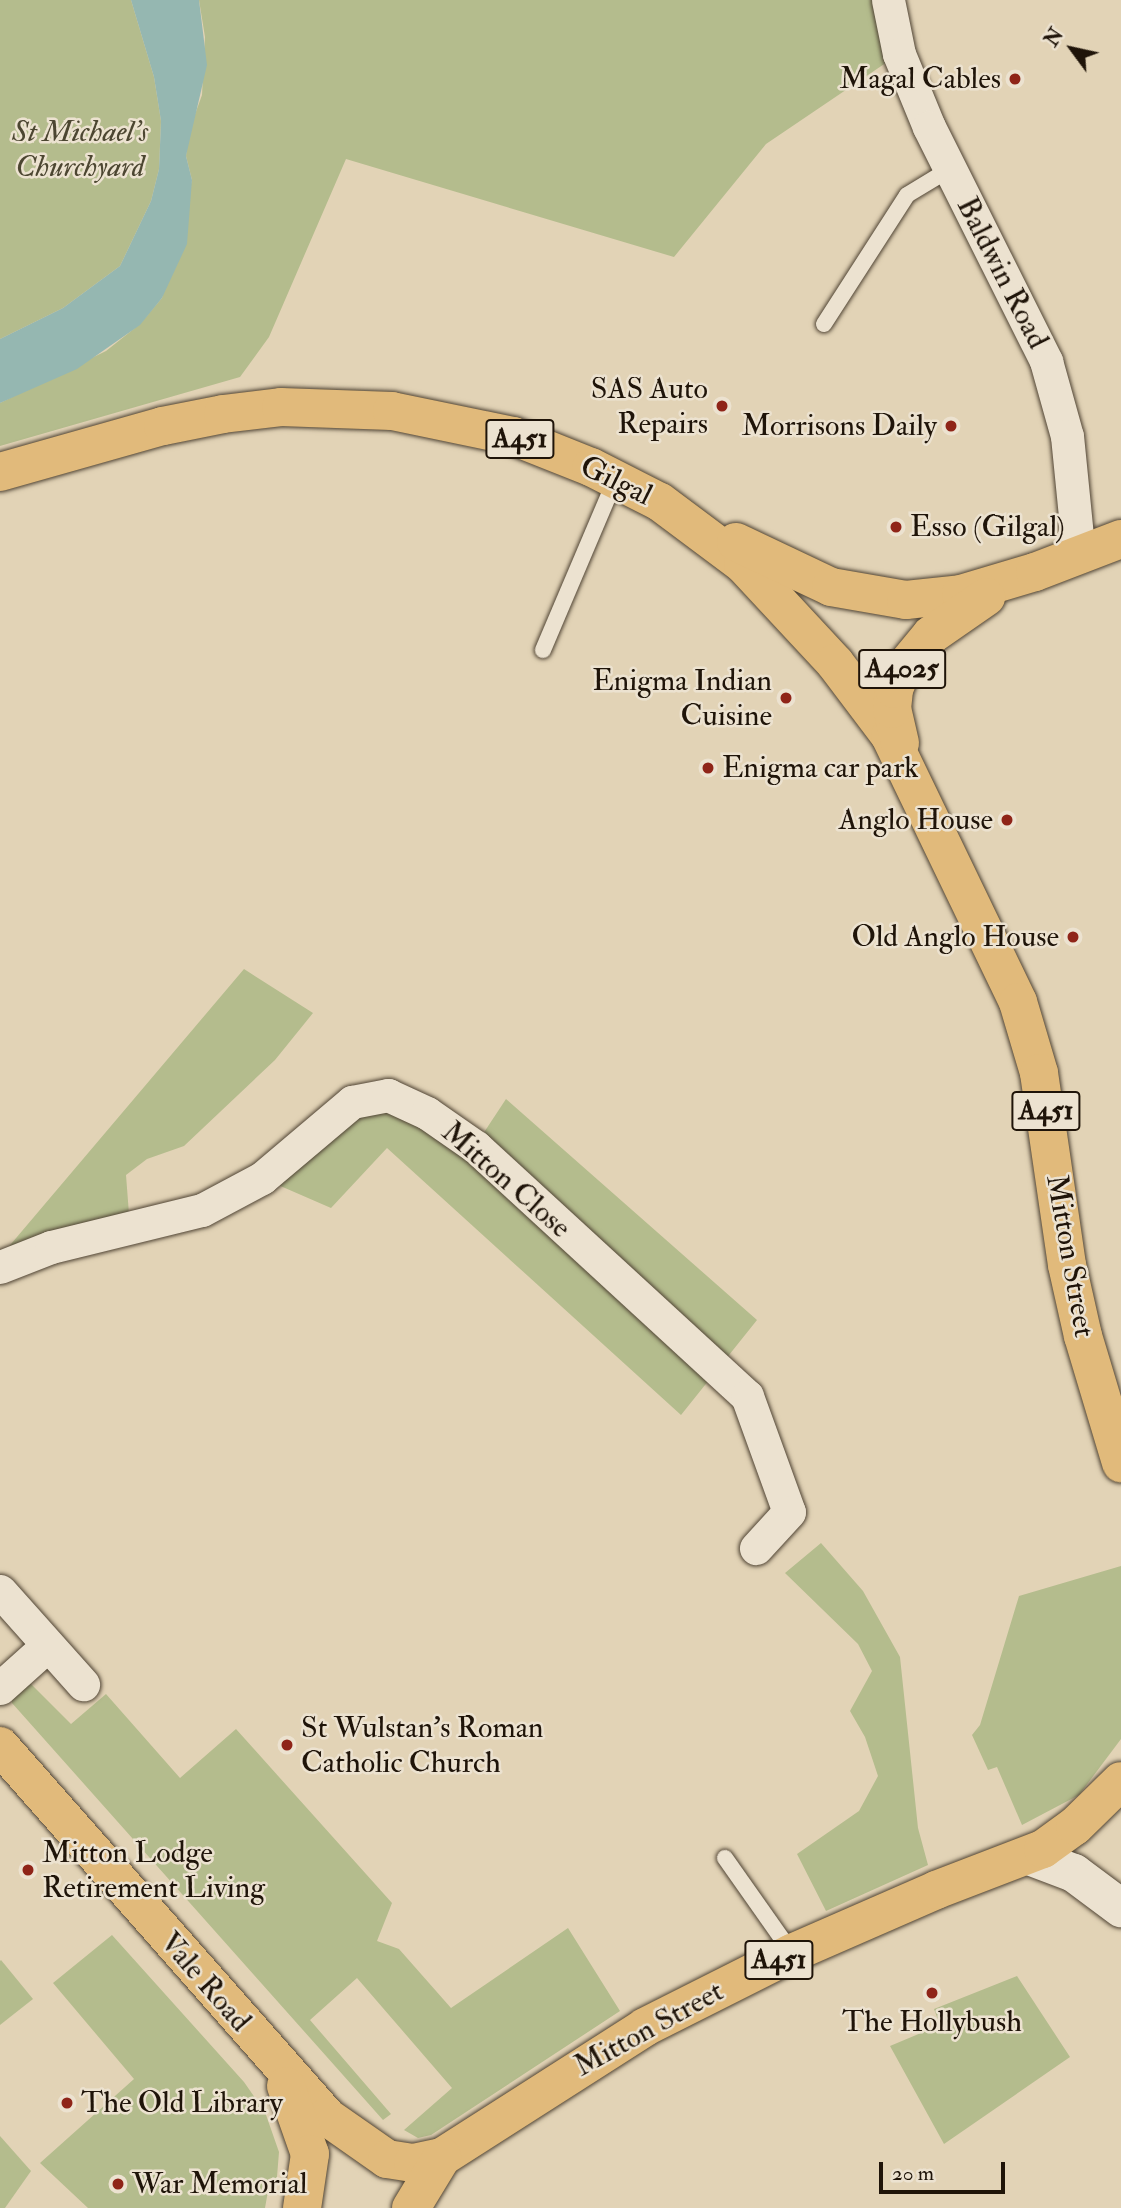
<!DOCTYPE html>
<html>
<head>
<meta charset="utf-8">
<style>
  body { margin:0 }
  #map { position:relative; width:1121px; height:2208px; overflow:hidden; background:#e2d3b6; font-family:"IM FELL Double Pica",serif }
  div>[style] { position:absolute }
  .green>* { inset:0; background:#b4bc8d }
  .water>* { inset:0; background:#95b7b1 }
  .roads { filter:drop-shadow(0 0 2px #504434) drop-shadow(0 0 2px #504434) }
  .service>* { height:16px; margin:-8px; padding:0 8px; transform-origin:8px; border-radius:8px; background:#ece2d0 }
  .minor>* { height:33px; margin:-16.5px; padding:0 16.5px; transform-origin:16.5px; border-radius:16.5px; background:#ece2d0 }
  .tertiary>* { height:38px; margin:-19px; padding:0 19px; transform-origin:19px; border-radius:19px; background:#ece2d0 }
  .primary>* { height:38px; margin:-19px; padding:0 19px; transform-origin:19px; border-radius:19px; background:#e1ba7b }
  .dots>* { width:19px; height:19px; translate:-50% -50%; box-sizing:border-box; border:4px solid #ece2d0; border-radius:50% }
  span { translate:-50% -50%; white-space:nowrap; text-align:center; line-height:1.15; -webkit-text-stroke:5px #ece2d0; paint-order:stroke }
  .shield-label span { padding:2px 5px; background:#ece2d0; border:2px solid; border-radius:5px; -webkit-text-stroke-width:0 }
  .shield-label { font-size:28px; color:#1f1409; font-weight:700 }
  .poi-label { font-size:30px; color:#1f1409 }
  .right { translate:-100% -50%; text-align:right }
  .left { translate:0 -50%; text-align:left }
  .park-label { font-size:30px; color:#4c4631; font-style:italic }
  .street-label { font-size:30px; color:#1f1409 }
  .north { position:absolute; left:1037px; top:14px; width:70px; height:70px; -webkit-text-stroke:5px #ece2d0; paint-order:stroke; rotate:303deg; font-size:19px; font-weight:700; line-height:28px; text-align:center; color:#1f1409 }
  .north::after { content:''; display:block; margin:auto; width:24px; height:32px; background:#1f1409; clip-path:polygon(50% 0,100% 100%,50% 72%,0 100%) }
  .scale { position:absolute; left:879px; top:2162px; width:126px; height:32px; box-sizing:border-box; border:4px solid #1f1409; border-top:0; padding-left:9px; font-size:21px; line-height:24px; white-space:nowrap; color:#1f1409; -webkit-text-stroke:5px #ece2d0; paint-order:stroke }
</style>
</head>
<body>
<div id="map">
  <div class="green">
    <div style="clip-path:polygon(0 0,131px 0,154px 77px,161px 121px,159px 169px,151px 201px,120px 266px,63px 308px,0 339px)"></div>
    <div style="clip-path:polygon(199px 0,888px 0,899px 54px,766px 144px,674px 257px,346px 159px,269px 337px,240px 377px,0 446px,0 403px,106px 351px,140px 324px,162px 298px,192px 180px,186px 156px,189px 131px,202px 95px,205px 37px)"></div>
    <div style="clip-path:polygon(244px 969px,313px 1013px,275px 1060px,184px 1146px,147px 1159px,126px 1175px,130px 1227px,0 1257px)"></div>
    <div style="clip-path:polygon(388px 1095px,475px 1146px,506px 1099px,757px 1320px,681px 1415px,387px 1148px,331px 1208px,262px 1178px)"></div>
    <div style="clip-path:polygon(821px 1543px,863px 1591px,900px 1657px,918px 1828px,928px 1865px,826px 1911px,797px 1854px,859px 1811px,878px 1776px,865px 1737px,850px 1711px,872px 1671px,858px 1644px,785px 1573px)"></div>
    <div style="clip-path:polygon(1121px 1566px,1121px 1739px,1079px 1795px,1022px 1825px,997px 1767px,988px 1770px,972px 1735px,980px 1725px,1019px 1596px)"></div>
    <div style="clip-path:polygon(29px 1682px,71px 1724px,106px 1694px,180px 1778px,236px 1729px,392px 1903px,377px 1941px,399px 1949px,451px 2008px,568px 1928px,620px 2011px,431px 2135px,418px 2138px,404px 2130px,452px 2088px,357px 1978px,310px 2020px,391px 2114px,383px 2120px,12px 1703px,12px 1697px)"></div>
    <div style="clip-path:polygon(112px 1935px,244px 2082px,265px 2112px,279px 2152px,277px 2177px,268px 2191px,265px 2208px,88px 2208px,40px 2163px,134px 2079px,53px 1983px)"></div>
    <div style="clip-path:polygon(1px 1960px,33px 1999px,0 2025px,0 1961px)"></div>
    <div style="clip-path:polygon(1017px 1976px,1070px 2057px,944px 2144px,890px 2046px,940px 2025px,934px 2009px)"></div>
    <div style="clip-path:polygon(0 2136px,31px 2171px,5px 2208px,0 2208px)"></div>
  </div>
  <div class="water">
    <div style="clip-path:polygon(131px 0,199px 0,207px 65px,186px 156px,192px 180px,187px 244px,162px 298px,140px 325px,77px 369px,0 403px,0 339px,63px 308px,120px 266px,151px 201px,159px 169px,161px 121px,154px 77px)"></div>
  </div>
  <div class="roads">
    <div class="service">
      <div style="left:824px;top:324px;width:153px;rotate:-57.2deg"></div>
      <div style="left:907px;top:195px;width:50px;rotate:-31.2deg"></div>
      <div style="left:543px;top:650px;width:187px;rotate:-67deg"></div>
      <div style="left:725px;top:1858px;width:116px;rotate:54.8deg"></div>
    </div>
    <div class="minor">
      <div style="left:888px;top:0;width:55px;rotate:78.5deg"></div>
      <div style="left:899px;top:54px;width:79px;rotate:67.7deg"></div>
      <div style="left:929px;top:127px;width:262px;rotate:63.4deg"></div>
      <div style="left:1046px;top:361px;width:78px;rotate:74.4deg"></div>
      <div style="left:1067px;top:436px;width:121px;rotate:84.3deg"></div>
      <div style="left:0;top:1267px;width:55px;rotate:-21.4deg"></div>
      <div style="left:51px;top:1247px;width:155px;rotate:-13.8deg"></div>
      <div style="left:202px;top:1210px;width:68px;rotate:-28.1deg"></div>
      <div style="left:262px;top:1178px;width:118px;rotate:-40.2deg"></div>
      <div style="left:352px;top:1102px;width:37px;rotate:-11deg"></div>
      <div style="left:388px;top:1095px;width:43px;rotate:24.8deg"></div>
      <div style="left:427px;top:1113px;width:60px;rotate:34.8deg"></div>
      <div style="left:476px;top:1147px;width:368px;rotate:42.6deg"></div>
      <div style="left:747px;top:1396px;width:123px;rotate:70.1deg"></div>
      <div style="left:789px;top:1512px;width:49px;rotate:132.5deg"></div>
      <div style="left:0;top:1591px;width:125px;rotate:48.3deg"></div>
      <div style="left:0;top:1688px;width:64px;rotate:-41.9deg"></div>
    </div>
    <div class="tertiary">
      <div style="left:1029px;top:1856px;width:48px;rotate:20.7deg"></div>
      <div style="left:1074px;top:1873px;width:59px;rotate:36.7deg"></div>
    </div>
    <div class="primary">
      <div style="left:0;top:472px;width:169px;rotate:-15.8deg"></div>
      <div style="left:163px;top:426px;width:61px;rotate:-11.3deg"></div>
      <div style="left:223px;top:414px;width:58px;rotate:-6.9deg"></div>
      <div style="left:281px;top:407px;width:111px;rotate:2.1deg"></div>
      <div style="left:392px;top:411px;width:124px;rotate:11.7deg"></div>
      <div style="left:513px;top:436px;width:84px;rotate:21.7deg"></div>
      <div style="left:591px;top:467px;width:77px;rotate:26.9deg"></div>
      <div style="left:660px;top:502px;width:104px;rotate:36.8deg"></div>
      <div style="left:743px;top:564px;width:135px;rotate:47.1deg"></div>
      <div style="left:835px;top:663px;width:91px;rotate:53deg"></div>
      <div style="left:890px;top:736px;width:295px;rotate:64.3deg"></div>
      <div style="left:1018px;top:1002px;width:74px;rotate:73.5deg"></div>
      <div style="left:1039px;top:1073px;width:194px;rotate:81.7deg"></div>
      <div style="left:1067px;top:1265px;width:73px;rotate:77.3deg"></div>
      <div style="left:1083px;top:1336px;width:133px;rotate:73.3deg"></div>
      <div style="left:736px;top:542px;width:105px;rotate:25.3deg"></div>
      <div style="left:831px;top:587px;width:76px;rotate:9.8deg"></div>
      <div style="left:906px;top:600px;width:55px;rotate:-6.2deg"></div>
      <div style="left:961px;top:594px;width:77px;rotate:-16.6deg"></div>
      <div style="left:1035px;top:572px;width:92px;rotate:-21deg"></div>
      <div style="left:900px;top:743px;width:35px;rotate:-103deg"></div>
      <div style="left:892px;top:709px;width:20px;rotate:-84deg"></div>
      <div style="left:894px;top:689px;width:21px;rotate:-67deg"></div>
      <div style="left:902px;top:670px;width:45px;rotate:-50.4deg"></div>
      <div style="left:931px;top:635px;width:67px;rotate:-34.6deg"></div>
      <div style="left:0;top:1746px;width:495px;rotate:48.6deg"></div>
      <div style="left:327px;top:2117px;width:73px;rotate:35deg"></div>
      <div style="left:387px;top:2159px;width:26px;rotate:9deg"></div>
      <div style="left:413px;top:2163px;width:30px;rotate:-12deg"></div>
      <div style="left:442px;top:2157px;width:241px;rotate:-32.6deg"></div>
      <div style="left:645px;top:2027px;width:165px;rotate:-26.7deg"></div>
      <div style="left:792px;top:1953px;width:157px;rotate:-23.6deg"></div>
      <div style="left:936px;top:1890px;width:115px;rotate:-21deg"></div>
      <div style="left:1043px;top:1849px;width:39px;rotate:-36deg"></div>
      <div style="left:1075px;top:1826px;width:64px;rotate:-44.4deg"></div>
      <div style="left:286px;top:2086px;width:72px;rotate:70.6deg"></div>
      <div style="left:310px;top:2154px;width:55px;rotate:98.4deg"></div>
      <div style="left:411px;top:2208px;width:60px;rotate:-58.7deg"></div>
    </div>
  </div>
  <div class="dots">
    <div style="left:1015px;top:79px;background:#8f2418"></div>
    <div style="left:722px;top:406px;background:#8f2418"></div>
    <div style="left:951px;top:426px;background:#8f2418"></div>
    <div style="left:896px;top:527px;background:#8f2418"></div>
    <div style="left:786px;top:698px;background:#8f2418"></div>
    <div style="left:708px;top:768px;background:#8f2418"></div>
    <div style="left:1007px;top:820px;background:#8f2418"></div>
    <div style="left:1073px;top:937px;background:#8f2418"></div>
    <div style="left:287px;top:1745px;background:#8f2418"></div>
    <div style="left:28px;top:1870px;background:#8f2418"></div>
    <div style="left:932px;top:1993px;background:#8f2418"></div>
    <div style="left:67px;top:2103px;background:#8f2418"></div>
    <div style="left:118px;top:2184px;background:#8f2418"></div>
  </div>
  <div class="shield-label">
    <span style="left:520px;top:439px">A451</span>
    <span style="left:902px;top:669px">A4025</span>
    <span style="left:1046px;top:1111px">A451</span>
    <span style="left:779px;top:1960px">A451</span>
  </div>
  <div class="poi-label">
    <span class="right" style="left:1001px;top:79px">Magal Cables</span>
    <span class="right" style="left:708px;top:406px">SAS Auto<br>Repairs</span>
    <span class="right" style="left:937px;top:426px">Morrisons Daily</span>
    <span class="left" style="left:910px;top:527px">Esso (Gilgal)</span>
    <span class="right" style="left:772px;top:698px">Enigma Indian<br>Cuisine</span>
    <span class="left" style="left:722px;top:768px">Enigma car park</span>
    <span class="right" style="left:993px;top:820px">Anglo House</span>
    <span class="right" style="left:1059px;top:937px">Old Anglo House</span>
    <span class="left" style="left:301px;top:1745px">St Wulstan's Roman<br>Catholic Church</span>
    <span class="left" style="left:42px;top:1870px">Mitton Lodge<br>Retirement Living</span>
    <span style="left:932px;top:2022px">The Hollybush</span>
    <span class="left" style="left:81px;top:2103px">The Old Library</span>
    <span class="left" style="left:132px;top:2184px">War Memorial</span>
  </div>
  <div class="park-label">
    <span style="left:80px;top:149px">St Michael's<br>Churchyard</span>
  </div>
  <div class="street-label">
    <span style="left:1002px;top:273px;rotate:63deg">Baldwin Road</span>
    <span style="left:616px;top:481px;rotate:26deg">Gilgal</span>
    <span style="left:506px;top:1180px;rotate:41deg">Mitton Close</span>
    <span style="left:1070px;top:1256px;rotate:80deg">Mitton Street</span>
    <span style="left:205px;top:1982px;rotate:49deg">Vale Road</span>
    <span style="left:649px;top:2029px;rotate:-29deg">Mitton Street</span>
  </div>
  <div class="north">N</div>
  <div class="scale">20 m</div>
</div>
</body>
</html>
